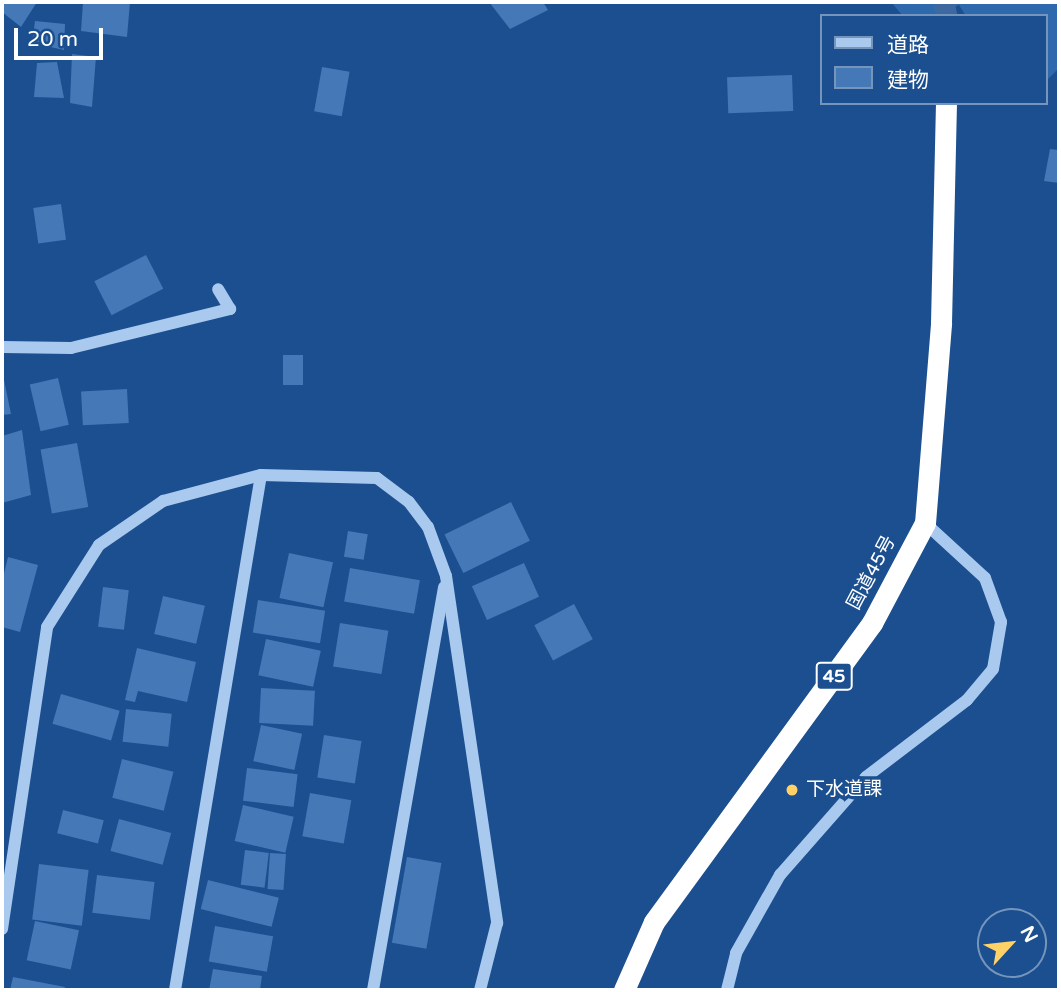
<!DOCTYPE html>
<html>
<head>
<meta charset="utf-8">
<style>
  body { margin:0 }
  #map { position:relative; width:1061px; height:992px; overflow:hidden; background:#1b4f8f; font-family:"Varela Round","Noto Sans JP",sans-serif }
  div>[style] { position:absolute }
  .green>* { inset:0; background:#2e69ad }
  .building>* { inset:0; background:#4478b7; transform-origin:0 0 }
  .highway-tunnel>* { height:21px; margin-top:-10.5px; transform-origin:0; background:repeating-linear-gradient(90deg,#3d69a0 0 21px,transparent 0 31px) }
  .minor>* { height:12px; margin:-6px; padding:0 6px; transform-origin:6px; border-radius:6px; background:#a9c9ee }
  .highway>* { height:21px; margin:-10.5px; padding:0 10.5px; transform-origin:10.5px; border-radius:10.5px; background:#fff }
  .dots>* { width:19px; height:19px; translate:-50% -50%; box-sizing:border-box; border:4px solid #1b4f8f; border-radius:50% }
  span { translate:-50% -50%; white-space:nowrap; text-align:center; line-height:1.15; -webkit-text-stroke:7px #1b4f8f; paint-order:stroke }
  .shield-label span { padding:2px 5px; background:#1b4f8f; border:2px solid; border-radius:5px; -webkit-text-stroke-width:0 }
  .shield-label { font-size:18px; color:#fff; font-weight:700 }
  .street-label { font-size:19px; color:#fff }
  .poi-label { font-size:19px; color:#fff }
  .left { translate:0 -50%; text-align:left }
  .frame { position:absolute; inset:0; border:4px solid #fff; pointer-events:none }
  .legend { position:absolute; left:820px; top:14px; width:228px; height:91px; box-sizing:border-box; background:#1b4f8f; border:2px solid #7695bc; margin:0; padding:9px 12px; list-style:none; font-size:21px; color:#fff }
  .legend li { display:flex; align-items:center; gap:14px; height:35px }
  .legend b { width:35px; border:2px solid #7695bc }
  .north { position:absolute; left:977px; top:908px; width:70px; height:70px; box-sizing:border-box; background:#1b4f8f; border:2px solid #7695bc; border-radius:50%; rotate:63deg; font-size:19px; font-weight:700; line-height:28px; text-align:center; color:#fff }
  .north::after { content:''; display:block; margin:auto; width:24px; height:32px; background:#ffd166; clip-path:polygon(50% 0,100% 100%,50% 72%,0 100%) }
  .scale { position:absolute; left:14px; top:28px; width:89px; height:32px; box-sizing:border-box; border:4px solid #fff; border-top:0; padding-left:9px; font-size:21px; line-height:24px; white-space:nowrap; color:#fff; -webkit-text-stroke:5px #1b4f8f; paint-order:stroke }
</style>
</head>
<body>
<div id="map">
  <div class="green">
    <div style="clip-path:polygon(891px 2px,1059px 2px,1059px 68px,1045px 82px,1045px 16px,966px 16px,959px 5px,934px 16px,903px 16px)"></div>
  </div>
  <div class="building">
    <div style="clip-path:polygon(2px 2px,37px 2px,21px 27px,2px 12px)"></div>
    <div style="clip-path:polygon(83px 2px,130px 2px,127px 37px,81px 31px)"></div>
    <div style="clip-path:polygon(489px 2px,543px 2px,548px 10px,510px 29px)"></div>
    <div style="clip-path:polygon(35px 21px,65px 24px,64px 50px,32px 43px)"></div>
    <div style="clip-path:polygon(72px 54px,96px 57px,92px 107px,70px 103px)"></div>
    <div style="clip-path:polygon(57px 62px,64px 98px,34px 97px,37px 63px)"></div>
    <div style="left:322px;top:67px;width:28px;height:45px;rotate:10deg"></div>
    <div style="left:792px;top:75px;width:36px;height:65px;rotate:88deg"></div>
    <div style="clip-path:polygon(1050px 149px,1059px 150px,1059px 183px,1044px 181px)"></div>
    <div style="left:61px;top:204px;width:36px;height:28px;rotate:82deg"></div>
    <div style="left:146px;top:255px;width:38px;height:58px;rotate:63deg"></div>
    <div style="left:283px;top:355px;width:20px;height:30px"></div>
    <div style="clip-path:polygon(2px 370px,11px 414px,2px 415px)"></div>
    <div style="left:58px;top:378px;width:48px;height:29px;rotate:77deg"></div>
    <div style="left:127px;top:389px;width:34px;height:46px;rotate:87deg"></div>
    <div style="clip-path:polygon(22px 430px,31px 495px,2px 503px,2px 436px)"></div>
    <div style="left:77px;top:443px;width:65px;height:37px;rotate:80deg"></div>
    <div style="left:511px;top:502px;width:43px;height:74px;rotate:64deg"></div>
    <div style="left:348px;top:531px;width:20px;height:26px;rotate:9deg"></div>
    <div style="left:289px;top:553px;width:45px;height:46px;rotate:12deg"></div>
    <div style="clip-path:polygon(8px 557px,38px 565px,20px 632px,2px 627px,2px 582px)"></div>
    <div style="left:524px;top:563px;width:37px;height:57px;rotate:66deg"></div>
    <div style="left:350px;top:568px;width:71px;height:34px;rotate:10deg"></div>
    <div style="left:103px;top:587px;width:26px;height:40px;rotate:7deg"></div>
    <div style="left:163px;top:596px;width:43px;height:39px;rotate:13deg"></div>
    <div style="left:258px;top:600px;width:68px;height:33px;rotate:9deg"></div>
    <div style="left:574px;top:604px;width:40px;height:45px;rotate:62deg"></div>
    <div style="left:340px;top:623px;width:49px;height:44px;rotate:9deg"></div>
    <div style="left:266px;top:639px;width:56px;height:37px;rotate:12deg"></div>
    <div style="clip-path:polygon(137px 648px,196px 662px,187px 702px,138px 691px,135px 702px,125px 700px)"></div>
    <div style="left:261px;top:688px;width:54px;height:35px;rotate:3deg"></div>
    <div style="left:61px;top:694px;width:61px;height:31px;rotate:16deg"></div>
    <div style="left:126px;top:709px;width:46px;height:33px;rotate:6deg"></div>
    <div style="left:261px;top:725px;width:42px;height:37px;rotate:12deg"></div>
    <div style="left:324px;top:735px;width:38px;height:43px;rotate:9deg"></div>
    <div style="left:122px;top:759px;width:53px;height:40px;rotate:14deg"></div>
    <div style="left:247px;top:768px;width:51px;height:33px;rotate:7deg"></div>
    <div style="left:310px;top:793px;width:42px;height:44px;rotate:10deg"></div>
    <div style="left:243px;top:805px;width:52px;height:37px;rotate:13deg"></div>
    <div style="left:63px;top:810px;width:42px;height:24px;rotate:14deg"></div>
    <div style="left:119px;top:819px;width:54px;height:33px;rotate:15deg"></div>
    <div style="left:245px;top:850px;width:24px;height:35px;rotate:7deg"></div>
    <div style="left:270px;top:853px;width:16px;height:36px;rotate:4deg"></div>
    <div style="left:407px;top:857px;width:35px;height:87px;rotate:10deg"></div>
    <div style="left:39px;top:864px;width:50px;height:56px;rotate:7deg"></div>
    <div style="left:97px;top:875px;width:58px;height:38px;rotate:7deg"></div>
    <div style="left:208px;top:880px;width:73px;height:30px;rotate:14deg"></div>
    <div style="left:35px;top:921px;width:45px;height:40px;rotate:12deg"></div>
    <div style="left:215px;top:926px;width:59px;height:36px;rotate:10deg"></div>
    <div style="clip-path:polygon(213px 969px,262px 976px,260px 990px,209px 990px)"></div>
    <div style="clip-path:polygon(13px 977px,65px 987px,64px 990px,10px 990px)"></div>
  </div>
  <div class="highway-tunnel">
    <div style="left:944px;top:2px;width:14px;rotate:78deg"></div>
  </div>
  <div class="minor">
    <div style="left:2px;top:347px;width:69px;rotate:0.8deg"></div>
    <div style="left:71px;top:348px;width:164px;rotate:-13.8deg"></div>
    <div style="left:230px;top:309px;width:23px;rotate:-121deg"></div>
    <div style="left:2px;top:929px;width:305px;rotate:-81.5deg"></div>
    <div style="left:47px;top:627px;width:97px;rotate:-57.6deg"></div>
    <div style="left:99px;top:545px;width:78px;rotate:-34.5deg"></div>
    <div style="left:163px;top:501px;width:101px;rotate:-14.9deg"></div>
    <div style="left:261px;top:475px;width:116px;rotate:1.5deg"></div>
    <div style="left:377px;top:478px;width:40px;rotate:37deg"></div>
    <div style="left:409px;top:502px;width:31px;rotate:53deg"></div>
    <div style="left:428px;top:527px;width:52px;rotate:69.8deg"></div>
    <div style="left:446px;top:576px;width:351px;rotate:81.6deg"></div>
    <div style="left:497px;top:923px;width:69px;rotate:104.2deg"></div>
    <div style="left:175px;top:990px;width:522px;rotate:-80.52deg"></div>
    <div style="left:373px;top:990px;width:409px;rotate:-80deg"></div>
    <div style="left:727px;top:990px;width:38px;rotate:-76deg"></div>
    <div style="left:736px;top:953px;width:90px;rotate:-60.6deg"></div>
    <div style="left:780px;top:875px;width:130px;rotate:-48.7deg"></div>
    <div style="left:866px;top:777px;width:127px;rotate:-37.3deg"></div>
    <div style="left:967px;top:700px;width:40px;rotate:-50deg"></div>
    <div style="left:993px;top:669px;width:48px;rotate:-80.3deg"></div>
    <div style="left:1001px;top:622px;width:47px;rotate:-110deg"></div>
    <div style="left:985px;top:578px;width:81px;rotate:-137.5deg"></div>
  </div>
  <div class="highway">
    <div style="left:624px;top:990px;width:74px;rotate:-66.2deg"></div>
    <div style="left:654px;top:922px;width:370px;rotate:-53.9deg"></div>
    <div style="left:872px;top:623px;width:113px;rotate:-62.1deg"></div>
    <div style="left:925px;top:523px;width:201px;rotate:-85.4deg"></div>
    <div style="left:941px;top:323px;width:220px;rotate:-88.7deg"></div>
  </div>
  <div class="dots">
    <div style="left:792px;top:790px;background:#ffd166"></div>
  </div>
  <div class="shield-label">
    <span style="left:834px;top:676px">45</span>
  </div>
  <div class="street-label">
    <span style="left:872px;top:573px;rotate:-62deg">国道45号</span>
  </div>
  <div class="poi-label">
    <span class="left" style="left:806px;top:790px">下水道課</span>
  </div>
  <div class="frame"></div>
  <ul class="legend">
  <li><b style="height:9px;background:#a9c9ee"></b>道路</li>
  <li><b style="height:19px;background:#4478b7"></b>建物</li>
  </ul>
  <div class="north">N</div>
  <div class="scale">20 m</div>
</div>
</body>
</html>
